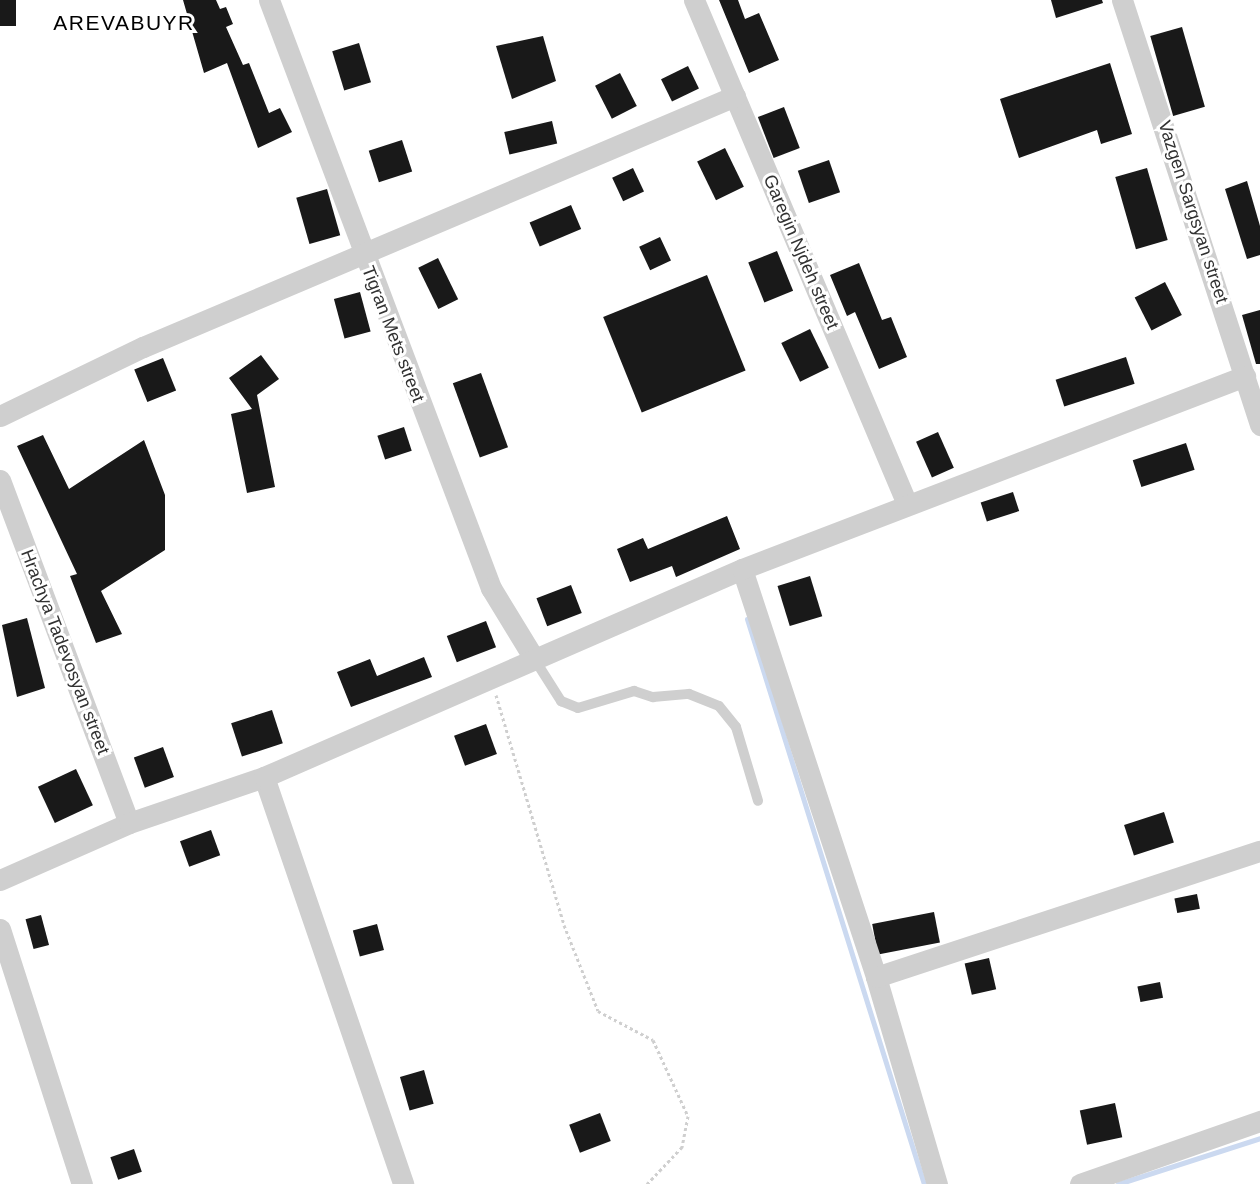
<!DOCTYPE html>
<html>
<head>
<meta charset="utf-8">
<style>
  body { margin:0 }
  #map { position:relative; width:1260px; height:1184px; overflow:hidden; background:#fff; font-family:Arial,sans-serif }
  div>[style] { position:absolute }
  .stream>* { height:5px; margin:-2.5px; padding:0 2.5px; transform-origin:2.5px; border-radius:2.5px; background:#cbd9f0 }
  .building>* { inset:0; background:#191919; transform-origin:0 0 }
  .path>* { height:3px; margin-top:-1.5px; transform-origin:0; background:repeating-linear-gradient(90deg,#cfcfcf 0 3px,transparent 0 6px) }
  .lane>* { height:10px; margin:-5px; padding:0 5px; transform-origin:5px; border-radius:5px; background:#cfcfcf }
  .street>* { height:21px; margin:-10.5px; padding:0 10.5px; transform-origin:10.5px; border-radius:10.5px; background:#cfcfcf }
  span { translate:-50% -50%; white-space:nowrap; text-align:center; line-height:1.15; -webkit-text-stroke:6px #fff; paint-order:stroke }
  .street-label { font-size:18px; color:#323232 }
  .quarter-label { font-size:21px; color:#000; letter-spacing:1.5px }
</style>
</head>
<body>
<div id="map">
  <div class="stream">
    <div style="left:747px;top:619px;width:592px;rotate:72.61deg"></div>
    <div style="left:1118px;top:1184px;width:149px;rotate:-17.9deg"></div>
  </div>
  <div class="building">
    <div style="left:0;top:0;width:16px;height:26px"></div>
    <div style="clip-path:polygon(183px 0,216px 0,220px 9px,226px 7px,233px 24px,226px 27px,243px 65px,249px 63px,269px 113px,280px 108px,292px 132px,258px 148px,227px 63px,204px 73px)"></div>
    <div style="clip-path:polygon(719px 0,738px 0,745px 19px,759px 13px,779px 60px,749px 73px)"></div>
    <div style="clip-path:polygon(1051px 0,1102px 0,1103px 3px,1056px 18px)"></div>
    <div style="left:1182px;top:27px;width:83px;height:33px;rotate:74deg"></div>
    <div style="clip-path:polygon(543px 36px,556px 81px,512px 99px,496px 46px)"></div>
    <div style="left:359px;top:43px;width:41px;height:28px;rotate:73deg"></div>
    <div style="clip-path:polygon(1110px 63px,1132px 134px,1101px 144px,1097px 130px,1019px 158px,1000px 99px)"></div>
    <div style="left:688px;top:66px;width:25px;height:30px;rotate:64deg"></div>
    <div style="left:620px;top:73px;width:37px;height:28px;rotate:63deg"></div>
    <div style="left:784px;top:107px;width:44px;height:28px;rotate:69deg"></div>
    <div style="left:552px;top:121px;width:23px;height:49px;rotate:77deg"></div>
    <div style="left:402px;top:140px;width:33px;height:35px;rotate:72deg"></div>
    <div style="left:725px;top:148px;width:43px;height:31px;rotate:64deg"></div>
    <div style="left:829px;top:160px;width:34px;height:33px;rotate:71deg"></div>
    <div style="left:633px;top:168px;width:26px;height:23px;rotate:65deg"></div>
    <div style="left:1147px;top:168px;width:75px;height:33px;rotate:74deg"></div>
    <div style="clip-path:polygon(1247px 181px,1260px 226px,1260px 255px,1247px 259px,1225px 189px)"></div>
    <div style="left:327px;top:189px;width:48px;height:32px;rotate:74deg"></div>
    <div style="left:571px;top:205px;width:26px;height:45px;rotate:67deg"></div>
    <div style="left:660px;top:237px;width:26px;height:23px;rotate:65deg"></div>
    <div style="left:777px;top:251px;width:43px;height:31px;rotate:68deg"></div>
    <div style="left:438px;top:258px;width:46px;height:22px;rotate:64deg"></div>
    <div style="clip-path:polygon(859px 263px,882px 320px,891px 317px,907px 357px,879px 369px,855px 312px,847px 316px,830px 275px)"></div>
    <div style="left:707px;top:275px;width:103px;height:112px;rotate:68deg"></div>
    <div style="left:1165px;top:282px;width:37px;height:34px;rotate:63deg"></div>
    <div style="left:360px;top:292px;width:41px;height:27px;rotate:75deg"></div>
    <div style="clip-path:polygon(1260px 310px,1260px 364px,1256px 364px,1242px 315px)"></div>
    <div style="left:810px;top:329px;width:43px;height:32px;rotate:64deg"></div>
    <div style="clip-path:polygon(261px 355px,279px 379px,257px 395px,275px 487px,247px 493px,231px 414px,252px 409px,229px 378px)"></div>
    <div style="left:1126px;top:357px;width:28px;height:74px;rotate:72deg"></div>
    <div style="left:163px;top:358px;width:35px;height:31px;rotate:68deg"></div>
    <div style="left:481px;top:373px;width:79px;height:30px;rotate:70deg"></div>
    <div style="left:404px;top:427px;width:25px;height:28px;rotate:72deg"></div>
    <div style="left:938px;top:432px;width:39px;height:24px;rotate:66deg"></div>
    <div style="clip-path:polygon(43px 435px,69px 489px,144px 440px,165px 495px,165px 550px,101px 591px,122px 634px,96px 643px,70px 576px,77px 574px,17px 446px)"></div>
    <div style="left:1186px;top:443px;width:28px;height:56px;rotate:72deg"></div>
    <div style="left:1013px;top:492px;width:20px;height:34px;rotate:72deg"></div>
    <div style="clip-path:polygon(727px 516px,740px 549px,676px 577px,672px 566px,630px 582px,617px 549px,643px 538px,648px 549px)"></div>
    <div style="left:810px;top:576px;width:42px;height:34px;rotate:73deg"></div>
    <div style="left:571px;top:585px;width:30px;height:37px;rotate:69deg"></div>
    <div style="clip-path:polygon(27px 618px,45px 688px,17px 697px,2px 625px)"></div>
    <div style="left:486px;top:621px;width:28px;height:42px;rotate:69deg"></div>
    <div style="clip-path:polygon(424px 657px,432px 677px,351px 707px,337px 672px,370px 659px,377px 676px)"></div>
    <div style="left:272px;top:710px;width:35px;height:43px;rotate:72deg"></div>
    <div style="left:486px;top:724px;width:32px;height:34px;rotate:70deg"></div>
    <div style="left:163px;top:747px;width:32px;height:31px;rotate:70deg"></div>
    <div style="left:76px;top:769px;width:40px;height:42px;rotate:65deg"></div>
    <div style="left:1164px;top:812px;width:32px;height:42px;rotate:72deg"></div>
    <div style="left:211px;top:830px;width:27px;height:33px;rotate:70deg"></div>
    <div style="left:1197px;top:894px;width:15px;height:23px;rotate:79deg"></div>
    <div style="left:934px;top:912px;width:31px;height:63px;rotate:79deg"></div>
    <div style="left:41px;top:915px;width:31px;height:16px;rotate:75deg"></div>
    <div style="left:377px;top:924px;width:27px;height:25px;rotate:75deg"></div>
    <div style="left:989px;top:958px;width:32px;height:25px;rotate:77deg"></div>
    <div style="left:1160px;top:982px;width:16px;height:23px;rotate:79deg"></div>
    <div style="left:424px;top:1070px;width:35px;height:25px;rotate:74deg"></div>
    <div style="left:1115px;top:1103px;width:35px;height:36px;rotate:78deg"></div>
    <div style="left:600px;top:1113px;width:30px;height:33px;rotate:69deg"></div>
    <div style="left:134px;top:1149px;width:24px;height:25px;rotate:71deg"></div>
  </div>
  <div class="path">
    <div style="left:496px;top:695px;width:240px;rotate:73.5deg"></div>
    <div style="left:564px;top:925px;width:92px;rotate:68.4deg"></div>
    <div style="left:598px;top:1011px;width:62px;rotate:27.8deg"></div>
    <div style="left:653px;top:1040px;width:84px;rotate:65.3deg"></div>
    <div style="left:688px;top:1116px;width:32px;rotate:101deg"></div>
    <div style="left:682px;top:1147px;width:51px;rotate:133.4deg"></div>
  </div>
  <div class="lane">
    <div style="left:535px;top:660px;width:49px;rotate:57.6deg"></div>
    <div style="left:561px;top:701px;width:18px;rotate:22deg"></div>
    <div style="left:578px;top:708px;width:59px;rotate:-16.9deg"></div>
    <div style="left:634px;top:691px;width:20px;rotate:18deg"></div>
    <div style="left:653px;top:697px;width:36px;rotate:-5deg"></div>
    <div style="left:689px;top:694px;width:32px;rotate:22deg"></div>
    <div style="left:719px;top:706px;width:27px;rotate:51deg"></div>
    <div style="left:736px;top:727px;width:77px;rotate:73.4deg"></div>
  </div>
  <div class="street">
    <div style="left:269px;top:0;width:629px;rotate:69.32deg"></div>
    <div style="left:491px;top:588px;width:84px;rotate:58.6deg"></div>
    <div style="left:694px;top:0;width:547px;rotate:67.09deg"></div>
    <div style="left:1122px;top:0;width:447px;rotate:72deg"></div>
    <div style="left:0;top:416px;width:159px;rotate:-25.8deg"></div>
    <div style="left:143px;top:347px;width:643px;rotate:-22.98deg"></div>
    <div style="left:0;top:480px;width:366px;rotate:69.4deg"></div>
    <div style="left:742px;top:569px;width:429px;rotate:71.8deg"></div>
    <div style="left:876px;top:977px;width:216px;rotate:73.6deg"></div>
    <div style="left:264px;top:777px;width:430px;rotate:71.1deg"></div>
    <div style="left:0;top:880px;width:141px;rotate:-23.8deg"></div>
    <div style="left:129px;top:823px;width:143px;rotate:-18.8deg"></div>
    <div style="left:264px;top:777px;width:521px;rotate:-23.52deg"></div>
    <div style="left:742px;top:569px;width:539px;rotate:-20.99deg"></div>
    <div style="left:0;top:929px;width:268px;rotate:72.2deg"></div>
    <div style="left:876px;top:977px;width:404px;rotate:-18.2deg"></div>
    <div style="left:1080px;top:1184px;width:191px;rotate:-19.3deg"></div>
  </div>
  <div class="street-label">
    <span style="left:1193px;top:212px;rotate:72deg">Vazgen Sargsyan street</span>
    <span style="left:801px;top:252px;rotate:67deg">Garegin Njdeh street</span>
    <span style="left:393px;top:334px;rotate:69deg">Tigran Mets street</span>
    <span style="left:65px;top:652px;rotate:69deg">Hrachya Tadevosyan street</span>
  </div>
  <div class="quarter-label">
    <span style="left:124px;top:23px">AREVABUYR</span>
  </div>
</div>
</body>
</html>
